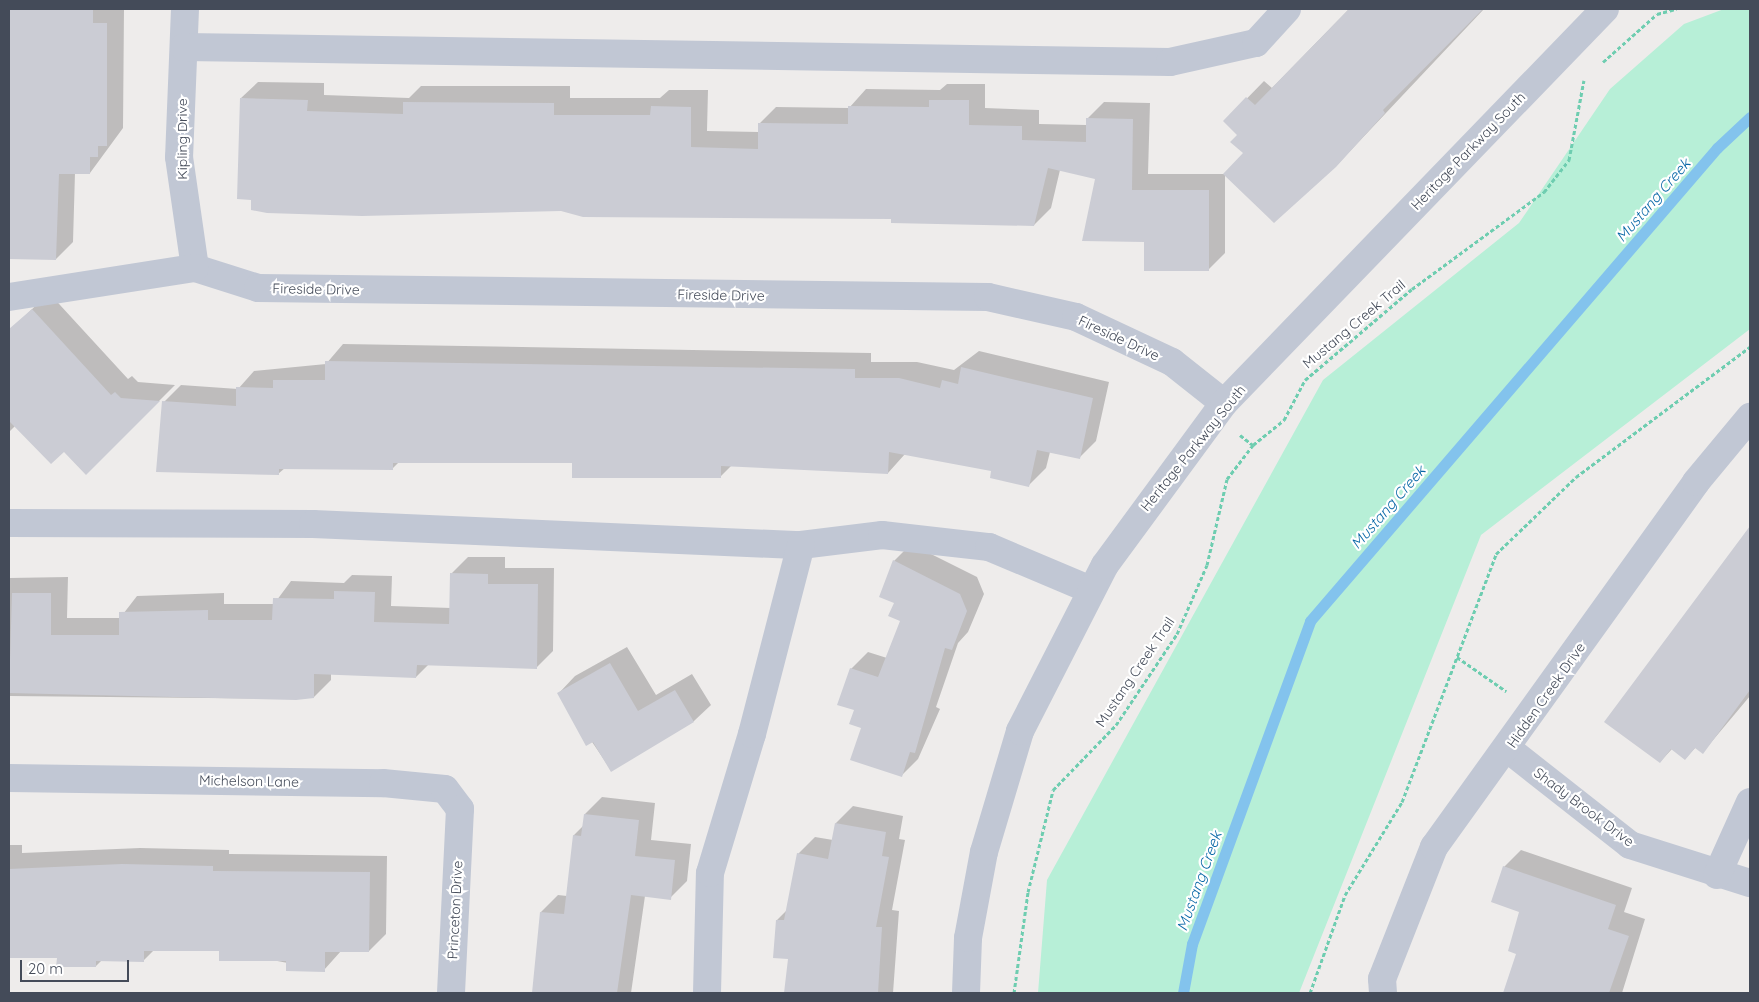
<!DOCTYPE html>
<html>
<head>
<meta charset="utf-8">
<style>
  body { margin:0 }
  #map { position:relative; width:1759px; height:1002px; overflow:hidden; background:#eeeceb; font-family:Quicksand,sans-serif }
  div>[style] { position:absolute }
  .green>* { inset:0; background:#b7efd7 }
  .shadow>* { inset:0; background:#0003; transform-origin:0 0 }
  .stream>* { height:11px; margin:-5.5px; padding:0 5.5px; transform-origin:5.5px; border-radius:5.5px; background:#83c3ed }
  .building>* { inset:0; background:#cbccd4 }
  .path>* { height:3px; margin-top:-1.5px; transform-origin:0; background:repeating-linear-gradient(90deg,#6ecdb0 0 4px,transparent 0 6.5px) }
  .minor>* { height:28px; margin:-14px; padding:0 14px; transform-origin:14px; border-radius:14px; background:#c1c7d4 }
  span { translate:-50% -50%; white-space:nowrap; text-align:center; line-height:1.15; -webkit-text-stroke:4.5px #fff; paint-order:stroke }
  .street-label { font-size:14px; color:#444b59 }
  .water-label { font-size:15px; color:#0968a7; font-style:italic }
  .frame { position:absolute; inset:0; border:10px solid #444b59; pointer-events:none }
  .scale { position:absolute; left:20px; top:960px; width:109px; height:22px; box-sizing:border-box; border:2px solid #444b59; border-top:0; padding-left:6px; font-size:15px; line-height:18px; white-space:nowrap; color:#444b59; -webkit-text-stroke:4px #fff; paint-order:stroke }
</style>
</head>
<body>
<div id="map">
  <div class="green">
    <div style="clip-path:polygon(1724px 9px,1750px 9px,1750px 329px,1481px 535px,1299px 993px,1038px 993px,1047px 880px,1323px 380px,1519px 223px,1610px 89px,1684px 24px)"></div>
  </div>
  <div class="shadow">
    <div style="clip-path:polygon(9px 9px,124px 9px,123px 128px,90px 173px,75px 173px,73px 242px,56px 259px,9px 258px)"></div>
    <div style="clip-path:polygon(1349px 9px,1484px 9px,1336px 166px,1225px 174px,1225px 253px,1208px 270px,1145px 241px,1097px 178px,1060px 170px,1051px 208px,1034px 225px,893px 218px,584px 215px,241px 98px,258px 82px,324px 83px,324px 95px,409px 98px,421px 86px,570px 86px,570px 98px,660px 98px,669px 90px,708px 90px,707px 131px,759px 132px,759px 124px,776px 107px,849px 108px,866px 89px,940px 90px,947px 84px,985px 84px,985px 108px,1039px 110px,1039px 124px,1087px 125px,1087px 119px,1104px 102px,1150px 103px,1148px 174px,1225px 174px,1244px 153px,1239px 135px,1225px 121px,1264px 81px,1272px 88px)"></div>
    <div style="clip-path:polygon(49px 293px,128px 379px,132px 376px,138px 382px,175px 385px,86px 474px,64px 451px,15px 426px,9px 432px,9px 331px)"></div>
    <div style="clip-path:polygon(343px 344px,871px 353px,871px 362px,917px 362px,954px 370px,979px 351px,1109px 382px,1096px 441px,1079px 458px,1050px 452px,1046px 468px,1029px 485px,993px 470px,905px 454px,888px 473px,732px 465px,720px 477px,573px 462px,399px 462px,392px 469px,285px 468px,278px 474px,164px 402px,181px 385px,238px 389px,254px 371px,326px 364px)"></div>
    <div style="clip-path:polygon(1750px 530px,1750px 696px,1703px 752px,1696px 747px,1685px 759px,1672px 749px,1660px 762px)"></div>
    <div style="clip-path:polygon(911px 544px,977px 577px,984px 594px,968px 632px,958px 643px,936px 707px,940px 709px,918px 759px,901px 776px,862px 727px,855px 710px,851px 669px,868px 652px,887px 658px,901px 620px,895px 602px,894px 561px)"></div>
    <div style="clip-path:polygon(468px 557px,505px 557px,505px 568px,554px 568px,553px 651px,536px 668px,429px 664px,416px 677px,331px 674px,331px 680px,314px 697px,296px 699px,9px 696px,9px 578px,68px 577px,67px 618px,120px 618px,137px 596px,224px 593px,224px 604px,274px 604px,291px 581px,344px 583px,352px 575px,392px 576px,391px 606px,451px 608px,451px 574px)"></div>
    <div style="clip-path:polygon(627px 647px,656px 695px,692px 674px,711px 705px,694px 721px,611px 770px,559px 693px,575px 676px)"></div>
    <div style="clip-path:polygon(602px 797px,655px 803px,651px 840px,691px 844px,687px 881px,670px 898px,645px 896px,631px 993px,539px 993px,534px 988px,541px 912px,558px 895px,567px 896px,574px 835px,584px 825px,585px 814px)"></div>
    <div style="clip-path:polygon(853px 806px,903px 816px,899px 839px,905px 840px,892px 910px,899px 911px,893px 993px,786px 993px,789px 958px,777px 920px,787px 910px,798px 854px,815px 837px,833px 840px,836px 823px)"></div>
    <div style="clip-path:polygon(9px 845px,22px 845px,22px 853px,140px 848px,229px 850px,229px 854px,387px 856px,386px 934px,369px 951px,341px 951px,324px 970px,220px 950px,154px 950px,143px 961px,102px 960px,96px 966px,58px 956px,9px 956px)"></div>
    <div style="clip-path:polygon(1521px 850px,1632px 888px,1624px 912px,1645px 919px,1622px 993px,1504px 993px,1518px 953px,1521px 911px,1504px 867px)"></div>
    <div style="left:1749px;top:977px;width:1px;height:16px"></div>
  </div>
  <div class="stream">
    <div style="left:1183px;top:993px;width:50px;rotate:-79.6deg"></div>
    <div style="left:1192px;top:944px;width:344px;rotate:-69.9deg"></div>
    <div style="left:1310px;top:621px;width:624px;rotate:-49.29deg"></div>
    <div style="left:1717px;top:148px;width:45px;rotate:-43.2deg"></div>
  </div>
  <div class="building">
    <div style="clip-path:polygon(9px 9px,93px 9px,93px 23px,107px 23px,107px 146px,98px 146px,98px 157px,90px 157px,90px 174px,59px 174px,56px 260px,9px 259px)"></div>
    <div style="clip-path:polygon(1349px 9px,1483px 9px,1383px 110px,1385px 113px,1336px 167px,1274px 223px,1223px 174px,1243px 153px,1230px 142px,1237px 135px,1223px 121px,1246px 97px,1255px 105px)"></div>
    <div style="clip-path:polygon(240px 98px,308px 100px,307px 111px,403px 114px,403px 102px,554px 103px,554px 115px,650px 115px,651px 106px,691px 107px,691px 147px,758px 149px,758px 123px,848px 124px,848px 106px,929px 107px,929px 100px,969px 100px,969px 125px,1022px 126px,1022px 140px,1086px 142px,1086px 118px,1133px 119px,1132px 190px,1209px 190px,1209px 271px,1144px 271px,1144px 242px,1082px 241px,1095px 179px,1048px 168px,1034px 226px,891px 223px,891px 219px,583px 217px,561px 211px,362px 216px,267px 213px,251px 210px,251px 200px,237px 199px)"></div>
    <div style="clip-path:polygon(32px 309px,111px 395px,115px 392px,121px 398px,160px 401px,86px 475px,64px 452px,51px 464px,9px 421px,9px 329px)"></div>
    <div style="clip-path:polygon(325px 361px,855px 369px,855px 378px,899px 378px,940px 388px,942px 380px,958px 384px,961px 367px,1093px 398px,1080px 459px,1037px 450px,1029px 487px,990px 478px,991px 471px,889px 452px,888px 474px,721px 466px,721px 478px,572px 478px,572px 463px,393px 463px,393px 470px,279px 469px,279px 475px,156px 472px,162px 401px,236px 406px,236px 387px,273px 388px,273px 380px,325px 380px)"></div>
    <div style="clip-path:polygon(1750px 526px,1750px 690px,1703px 754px,1695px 748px,1685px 760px,1671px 749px,1660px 763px,1604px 722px)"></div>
    <div style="clip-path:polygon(893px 560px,960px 594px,967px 611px,952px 650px,945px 648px,915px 753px,910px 752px,902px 777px,850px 760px,861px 728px,849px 724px,854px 710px,837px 705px,850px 668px,878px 677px,900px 621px,888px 616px,894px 603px,879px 597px)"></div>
    <div style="clip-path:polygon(450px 573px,488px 574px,488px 584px,538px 584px,537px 669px,417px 665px,416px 678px,314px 674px,314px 698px,296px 700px,9px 693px,12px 593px,51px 593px,51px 635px,119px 635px,119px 612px,208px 610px,208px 620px,272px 620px,273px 598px,334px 599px,334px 591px,375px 592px,374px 622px,449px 624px)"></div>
    <div style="clip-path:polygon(610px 663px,638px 711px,675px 690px,694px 722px,611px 772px,593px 742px,586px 746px,557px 693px)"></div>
    <div style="clip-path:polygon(584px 814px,639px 820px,635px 856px,675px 860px,671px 900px,631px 895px,617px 993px,532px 993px,540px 912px,564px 914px,573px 835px,581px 836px)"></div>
    <div style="clip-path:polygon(835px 823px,886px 832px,882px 856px,889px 857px,876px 927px,882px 927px,878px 993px,784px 993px,788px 959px,773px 958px,776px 920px,784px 920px,797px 853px,828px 859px)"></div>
    <div style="clip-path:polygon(122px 864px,213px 866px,213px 871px,370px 872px,369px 952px,325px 952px,325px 972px,286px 971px,286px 961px,219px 961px,219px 951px,144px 951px,144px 962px,96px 961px,96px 967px,56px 967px,57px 958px,9px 958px,9px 869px)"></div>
    <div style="clip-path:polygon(1503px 866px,1616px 905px,1608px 929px,1629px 936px,1609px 993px,1503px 993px,1516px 954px,1508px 951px,1519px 912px,1491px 902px)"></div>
  </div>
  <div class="path">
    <div style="left:1603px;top:62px;width:72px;rotate:-41.6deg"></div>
    <div style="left:1657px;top:14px;width:20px;rotate:-15deg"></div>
    <div style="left:1240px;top:435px;width:16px;rotate:38deg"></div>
    <div style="left:1457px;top:657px;width:60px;rotate:34.8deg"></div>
    <div style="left:1014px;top:993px;width:102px;rotate:-82.1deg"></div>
    <div style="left:1028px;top:892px;width:105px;rotate:-76.2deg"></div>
    <div style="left:1053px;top:790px;width:91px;rotate:-45.9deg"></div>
    <div style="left:1116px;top:725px;width:110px;rotate:-56.2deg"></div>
    <div style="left:1177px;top:634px;width:75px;rotate:-66.5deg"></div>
    <div style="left:1207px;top:565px;width:88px;rotate:-76.9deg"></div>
    <div style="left:1227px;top:479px;width:43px;rotate:-52.6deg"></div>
    <div style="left:1253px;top:445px;width:40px;rotate:-39deg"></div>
    <div style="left:1284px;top:420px;width:45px;rotate:-62.3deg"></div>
    <div style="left:1305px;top:380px;width:140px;rotate:-40.4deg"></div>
    <div style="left:1412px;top:289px;width:164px;rotate:-36.3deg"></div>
    <div style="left:1544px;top:192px;width:41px;rotate:-52deg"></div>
    <div style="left:1569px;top:160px;width:81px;rotate:-79.4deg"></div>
    <div style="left:1310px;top:993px;width:104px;rotate:-70.3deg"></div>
    <div style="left:1345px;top:895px;width:109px;rotate:-58.5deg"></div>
    <div style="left:1402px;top:802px;width:265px;rotate:-69.2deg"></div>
    <div style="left:1496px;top:554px;width:111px;rotate:-43.9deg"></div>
    <div style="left:1576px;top:477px;width:217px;rotate:-36.8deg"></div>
  </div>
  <div class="minor">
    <div style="left:185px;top:9px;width:148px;rotate:92.3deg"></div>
    <div style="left:179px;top:157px;width:112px;rotate:81.8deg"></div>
    <div style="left:184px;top:47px;width:986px;rotate:0.87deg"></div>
    <div style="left:1170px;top:62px;width:88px;rotate:-12.5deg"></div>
    <div style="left:1256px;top:43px;width:46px;rotate:-47.6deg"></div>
    <div style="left:195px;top:268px;width:66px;rotate:17.6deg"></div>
    <div style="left:258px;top:288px;width:730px;rotate:0.71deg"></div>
    <div style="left:988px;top:297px;width:90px;rotate:12.8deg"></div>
    <div style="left:1076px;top:317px;width:106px;rotate:25.1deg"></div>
    <div style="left:1172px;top:362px;width:66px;rotate:38.3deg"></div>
    <div style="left:9px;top:297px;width:188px;rotate:-8.9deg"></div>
    <div style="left:9px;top:523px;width:304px;rotate:0.2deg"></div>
    <div style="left:313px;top:524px;width:488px;rotate:2.5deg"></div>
    <div style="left:801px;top:545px;width:82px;rotate:-7deg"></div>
    <div style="left:882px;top:535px;width:108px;rotate:6.4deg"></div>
    <div style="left:989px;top:547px;width:111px;rotate:22.9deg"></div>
    <div style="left:1508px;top:749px;width:155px;rotate:38.2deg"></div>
    <div style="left:1630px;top:845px;width:126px;rotate:17.6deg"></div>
    <div style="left:9px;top:778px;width:374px;rotate:0.8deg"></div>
    <div style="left:383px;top:783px;width:62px;rotate:5.5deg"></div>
    <div style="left:445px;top:789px;width:25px;rotate:53deg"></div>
    <div style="left:460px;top:809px;width:184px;rotate:92.8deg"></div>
    <div style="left:1717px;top:875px;width:80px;rotate:-65.7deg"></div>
    <div style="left:707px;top:993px;width:120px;rotate:-88.6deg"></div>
    <div style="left:710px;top:873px;width:145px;rotate:-73.2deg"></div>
    <div style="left:752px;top:734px;width:195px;rotate:-75.5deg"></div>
    <div style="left:966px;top:993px;width:55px;rotate:-87.9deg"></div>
    <div style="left:968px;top:938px;width:87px;rotate:-79.5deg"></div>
    <div style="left:984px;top:852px;width:126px;rotate:-73.4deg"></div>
    <div style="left:1020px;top:731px;width:186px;rotate:-62.9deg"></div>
    <div style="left:1105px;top:565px;width:201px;rotate:-53.7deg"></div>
    <div style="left:1224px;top:403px;width:548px;rotate:-45.96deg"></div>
    <div style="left:1383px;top:993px;width:14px;rotate:-94deg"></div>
    <div style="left:1382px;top:979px;width:142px;rotate:-68.5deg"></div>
    <div style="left:1434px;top:847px;width:449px;rotate:-54.3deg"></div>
    <div style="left:1696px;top:482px;width:85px;rotate:-50.3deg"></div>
  </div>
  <div class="street-label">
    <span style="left:182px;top:139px;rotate:-90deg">Kipling Drive</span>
    <span style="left:1468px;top:151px;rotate:-46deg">Heritage Parkway South</span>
    <span style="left:316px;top:289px;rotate:1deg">Fireside Drive</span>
    <span style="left:721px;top:295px;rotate:1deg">Fireside Drive</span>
    <span style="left:1354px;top:324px;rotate:-40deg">Mustang Creek Trail</span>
    <span style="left:1119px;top:338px;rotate:25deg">Fireside Drive</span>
    <span style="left:1193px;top:448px;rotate:-51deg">Heritage Parkway South</span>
    <span style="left:1135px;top:672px;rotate:-56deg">Mustang Creek Trail</span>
    <span style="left:1546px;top:695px;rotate:-55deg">Hidden Creek Drive</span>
    <span style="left:249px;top:781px;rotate:1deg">Michelson Lane</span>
    <span style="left:1584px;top:807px;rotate:37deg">Shady Brook Drive</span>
    <span style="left:455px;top:910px;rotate:-87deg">Princeton Drive</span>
  </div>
  <div class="water-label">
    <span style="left:1653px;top:200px;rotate:-49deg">Mustang Creek</span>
    <span style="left:1388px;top:507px;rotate:-49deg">Mustang Creek</span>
    <span style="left:1199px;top:881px;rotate:-70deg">Mustang Creek</span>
  </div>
  <div class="frame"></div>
  <div class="scale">20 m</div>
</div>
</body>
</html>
